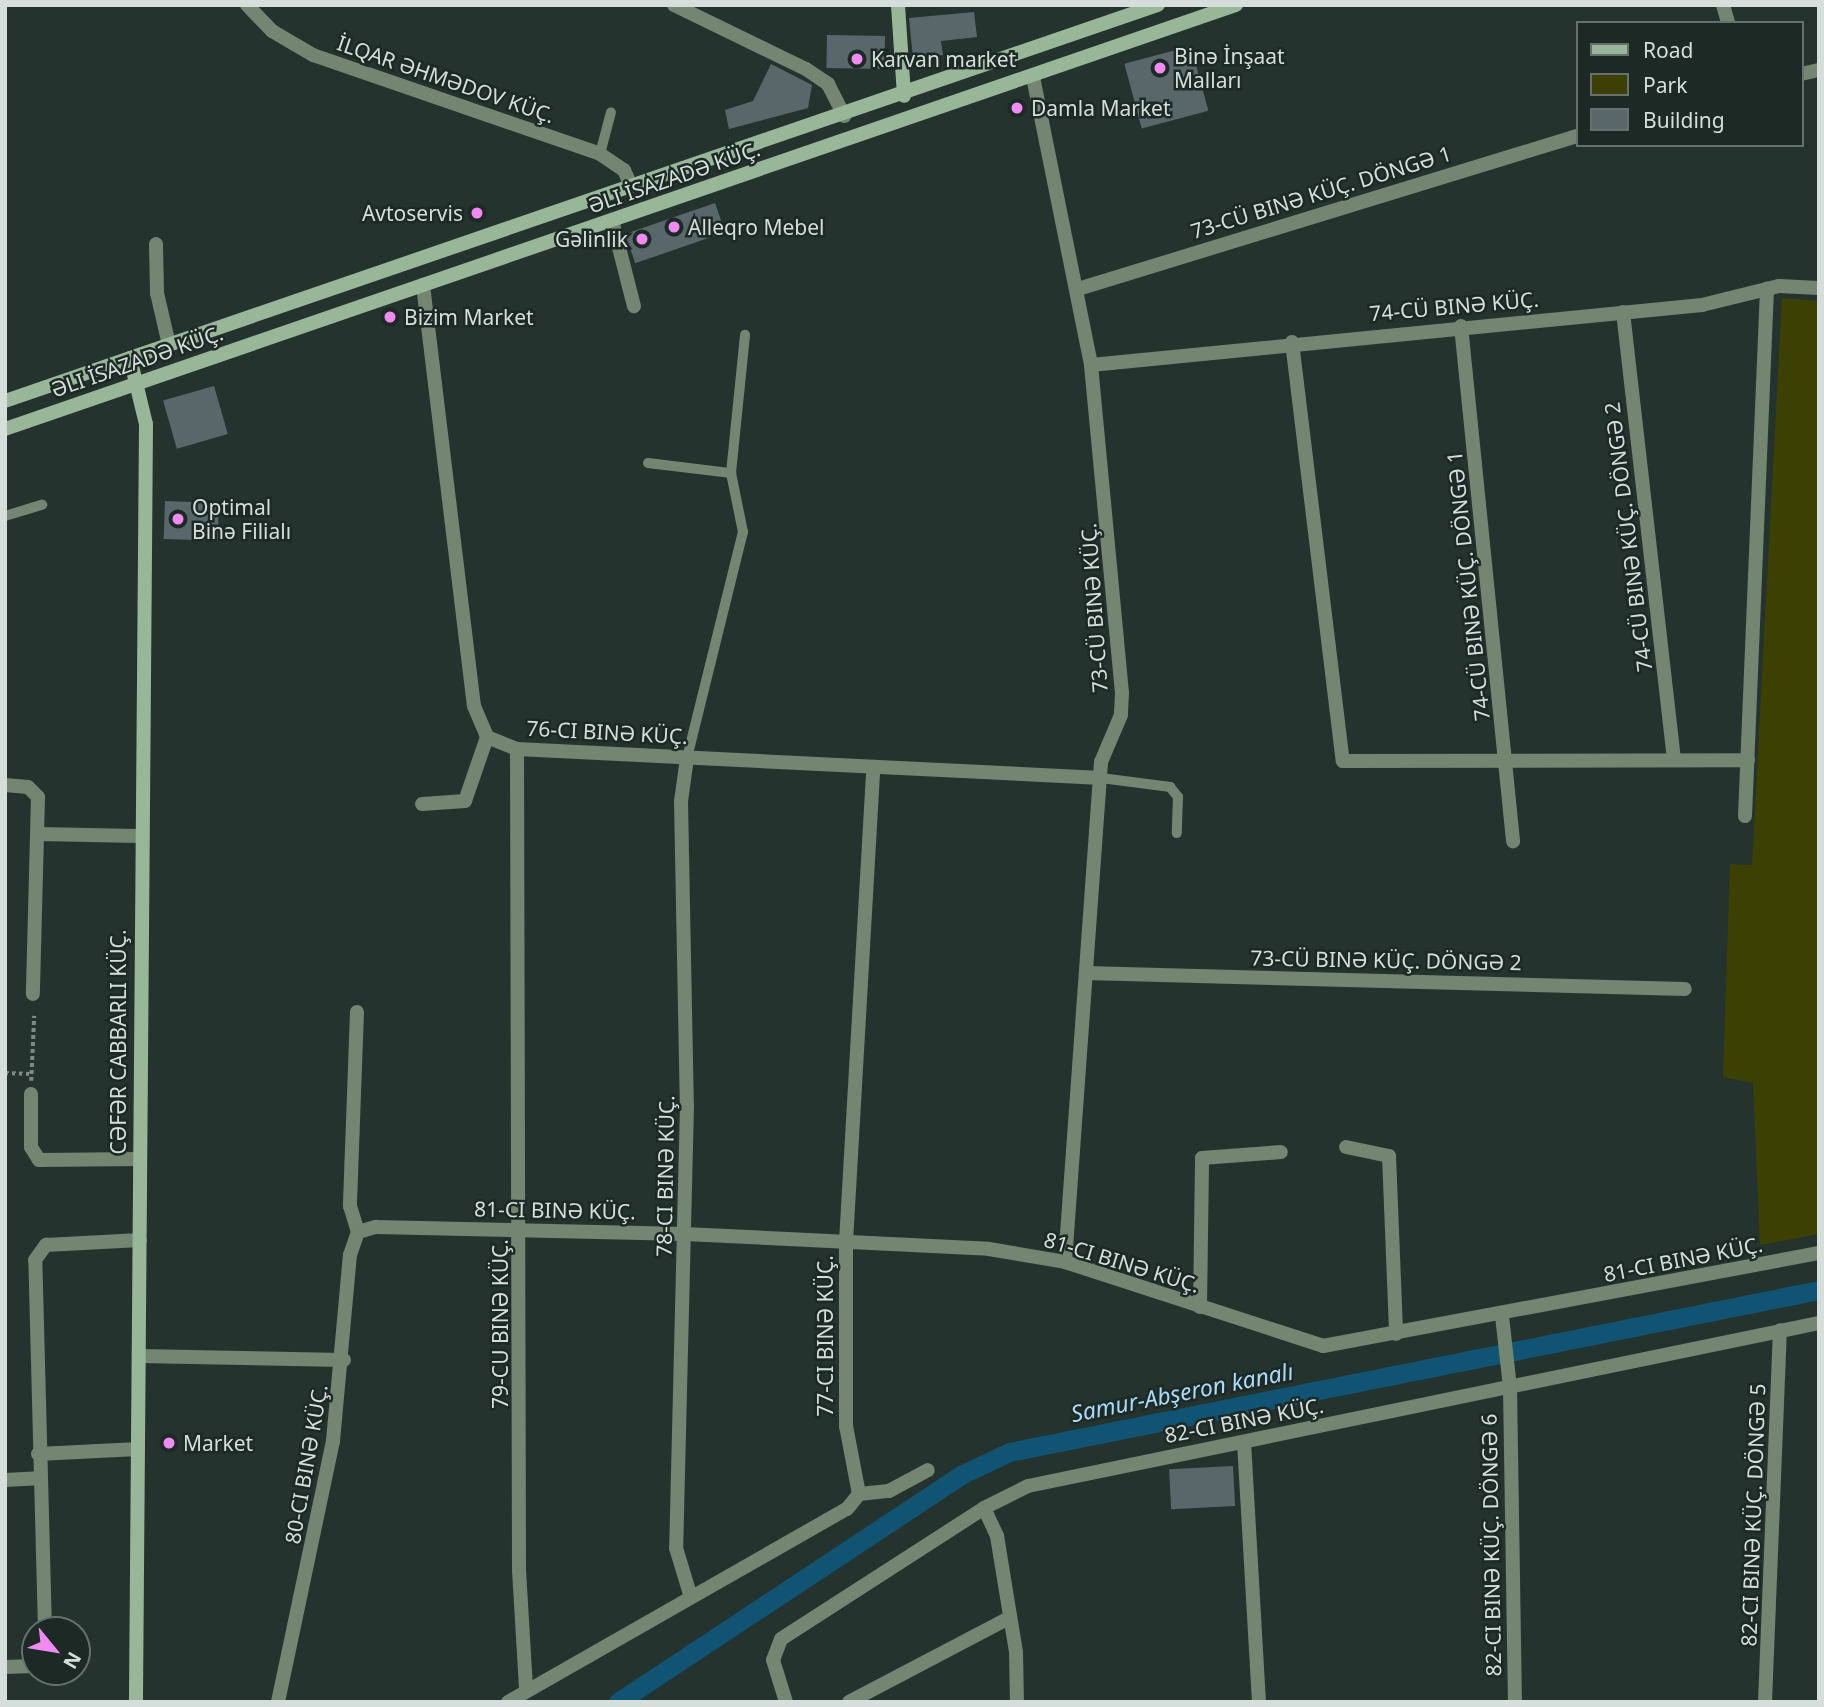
<!DOCTYPE html>
<html>
<head>
<meta charset="utf-8">
<style>
  body { margin:0 }
  #map { position:relative; width:1824px; height:1707px; overflow:hidden; background:#25332f; font-family:"Noto Sans",sans-serif }
  div>[style] { position:absolute }
  .green>* { inset:0; background:#3c4103 }
  .canal>* { height:19px; margin:-9.5px; padding:0 9.5px; transform-origin:9.5px; border-radius:9.5px; background:#105373 }
  .building>* { inset:0; background:#58686a; transform-origin:0 0 }
  .path>* { height:3.5px; margin-top:-1.75px; transform-origin:0; background:repeating-linear-gradient(90deg,#7f8a87 0 3.5px,transparent 0 7px) }
  .lane>* { height:10px; margin:-5px; padding:0 5px; transform-origin:5px; border-radius:5px; background:#728672 }
  .street>* { height:14px; margin:-7px; padding:0 7px; transform-origin:7px; border-radius:7px; background:#728672 }
  .secondary>* { height:14px; margin:-7px; padding:0 7px; transform-origin:7px; border-radius:7px; background:#98b798 }
  .dots>* { width:19px; height:19px; translate:-50% -50%; box-sizing:border-box; border:4px solid #1c2925; border-radius:50% }
  span { translate:-50% -50%; white-space:nowrap; text-align:center; line-height:1.15; -webkit-text-stroke:5px #1c2925; paint-order:stroke }
  .poi-label { font-size:21px; color:#d5dedb }
  .left { translate:0 -50%; text-align:left }
  .right { translate:-100% -50%; text-align:right }
  .street-label { font-size:21px; color:#d5dedb }
  .water-label { font-size:23px; color:#a9dbfa; font-style:italic }
  .frame { position:absolute; inset:0; border:7px solid #d5dedb; pointer-events:none }
  .legend { position:absolute; left:1576px; top:21px; width:228px; height:126px; box-sizing:border-box; background:#1c2925; border:2px solid #66716e; margin:0; padding:9px 12px; list-style:none; font-size:21px; color:#d5dedb }
  .legend li { display:flex; align-items:center; gap:14px; height:35px }
  .legend b { width:35px; border:2px solid #66716e }
  .north { position:absolute; left:21px; top:1616px; width:70px; height:70px; box-sizing:border-box; background:#1c2925; border:2px solid #66716e; border-radius:50%; rotate:120deg; font-size:19px; font-weight:700; line-height:28px; text-align:center; color:#d5dedb }
  .north::after { content:''; display:block; margin:auto; width:24px; height:32px; background:#f28af3; clip-path:polygon(50% 0,100% 100%,50% 72%,0 100%) }
</style>
</head>
<body>
<div id="map">
  <div class="green">
    <div style="clip-path:polygon(1782px 298px,1819px 301px,1819px 1234px,1760px 1245px,1753px 1083px,1723px 1077px,1730px 864px,1752px 865px)"></div>
  </div>
  <div class="canal">
    <div style="left:618px;top:1702px;width:414px;rotate:-33.5deg"></div>
    <div style="left:963px;top:1474px;width:51px;rotate:-25.6deg"></div>
    <div style="left:1009px;top:1452px;width:826px;rotate:-11.31deg"></div>
  </div>
  <div class="building">
    <div style="clip-path:polygon(974px 12px,977px 37px,941px 41px,943px 55px,913px 58px,909px 18px)"></div>
    <div style="left:827px;top:35px;width:58px;height:33px;rotate:1deg"></div>
    <div style="left:1191px;top:46px;width:67px;height:69px;rotate:75deg"></div>
    <div style="clip-path:polygon(771px 64px,812px 85px,808px 108px,729px 129px,725px 110px,753px 101px)"></div>
    <div style="left:715px;top:203px;width:31px;height:95px;rotate:71deg"></div>
    <div style="left:214px;top:386px;width:50px;height:53px;rotate:74deg"></div>
    <div style="left:165px;top:501px;width:54px;height:38px;rotate:2deg"></div>
    <div style="left:1233px;top:1466px;width:40px;height:64px;rotate:87deg"></div>
  </div>
  <div class="path">
    <div style="left:5px;top:1073px;width:26px;rotate:2deg"></div>
    <div style="left:31px;top:1081px;width:65px;rotate:-87.4deg"></div>
  </div>
  <div class="lane">
    <div style="left:600px;top:154px;width:43px;rotate:-75.3deg"></div>
    <div style="left:648px;top:463px;width:84px;rotate:6.9deg"></div>
    <div style="left:5px;top:516px;width:39px;rotate:-17deg"></div>
    <div style="left:687px;top:758px;width:233px;rotate:-76.1deg"></div>
    <div style="left:743px;top:532px;width:60px;rotate:-101.5deg"></div>
    <div style="left:731px;top:473px;width:139px;rotate:-84.2deg"></div>
    <div style="left:1101px;top:778px;width:70px;rotate:7.4deg"></div>
    <div style="left:1170px;top:787px;width:13px;rotate:51deg"></div>
    <div style="left:1178px;top:797px;width:36px;rotate:92deg"></div>
  </div>
  <div class="street">
    <div style="left:247px;top:5px;width:36px;rotate:46deg"></div>
    <div style="left:272px;top:31px;width:48px;rotate:30.3deg"></div>
    <div style="left:313px;top:55px;width:304px;rotate:19deg"></div>
    <div style="left:600px;top:154px;width:29px;rotate:34deg"></div>
    <div style="left:624px;top:170px;width:17px;rotate:66deg"></div>
    <div style="left:674px;top:5px;width:147px;rotate:25.9deg"></div>
    <div style="left:806px;top:69px;width:27px;rotate:34deg"></div>
    <div style="left:828px;top:84px;width:36px;rotate:63deg"></div>
    <div style="left:1723px;top:5px;width:19px;rotate:74deg"></div>
    <div style="left:1801px;top:74px;width:18px;rotate:-13deg"></div>
    <div style="left:1033px;top:77px;width:294px;rotate:78.6deg"></div>
    <div style="left:1091px;top:365px;width:329px;rotate:84.6deg"></div>
    <div style="left:1122px;top:693px;width:22px;rotate:93deg"></div>
    <div style="left:1121px;top:715px;width:51px;rotate:113.1deg"></div>
    <div style="left:1101px;top:762px;width:501px;rotate:94.12deg"></div>
    <div style="left:612px;top:220px;width:89px;rotate:75.7deg"></div>
    <div style="left:156px;top:244px;width:49px;rotate:88.8deg"></div>
    <div style="left:157px;top:293px;width:53px;rotate:77deg"></div>
    <div style="left:423px;top:285px;width:424px;rotate:83.1deg"></div>
    <div style="left:474px;top:706px;width:34px;rotate:67deg"></div>
    <div style="left:487px;top:737px;width:32px;rotate:22deg"></div>
    <div style="left:517px;top:749px;width:585px;rotate:2.84deg"></div>
    <div style="left:1078px;top:289px;width:522px;rotate:-17.05deg"></div>
    <div style="left:1623px;top:312px;width:449px;rotate:83.5deg"></div>
    <div style="left:1461px;top:326px;width:518px;rotate:84.23deg"></div>
    <div style="left:1292px;top:342px;width:422px;rotate:83.1deg"></div>
    <div style="left:1343px;top:761px;width:405px;rotate:-0.1deg"></div>
    <div style="left:1091px;top:365px;width:614px;rotate:-5.61deg"></div>
    <div style="left:1702px;top:305px;width:79px;rotate:-13.9deg"></div>
    <div style="left:1779px;top:286px;width:40px;rotate:2.9deg"></div>
    <div style="left:517px;top:749px;width:821px;rotate:89.86deg"></div>
    <div style="left:519px;top:1570px;width:119px;rotate:86.6deg"></div>
    <div style="left:687px;top:758px;width:43px;rotate:97.9deg"></div>
    <div style="left:681px;top:801px;width:304px;rotate:88.9deg"></div>
    <div style="left:687px;top:1105px;width:443px;rotate:91.4deg"></div>
    <div style="left:676px;top:1548px;width:48px;rotate:73.1deg"></div>
    <div style="left:5px;top:785px;width:23px;rotate:5deg"></div>
    <div style="left:28px;top:787px;width:14px;rotate:45deg"></div>
    <div style="left:38px;top:797px;width:197px;rotate:91.5deg"></div>
    <div style="left:422px;top:804px;width:43px;rotate:-4deg"></div>
    <div style="left:465px;top:801px;width:68px;rotate:-71deg"></div>
    <div style="left:1745px;top:816px;width:528px;rotate:-87.61deg"></div>
    <div style="left:38px;top:834px;width:100px;rotate:1.1deg"></div>
    <div style="left:1086px;top:973px;width:599px;rotate:1.53deg"></div>
    <div style="left:357px;top:1012px;width:194px;rotate:92.1deg"></div>
    <div style="left:350px;top:1206px;width:27px;rotate:73deg"></div>
    <div style="left:31px;top:1094px;width:53px;rotate:90deg"></div>
    <div style="left:31px;top:1147px;width:15px;rotate:58deg"></div>
    <div style="left:39px;top:1160px;width:101px;rotate:-0.6deg"></div>
    <div style="left:1346px;top:1147px;width:44px;rotate:11.8deg"></div>
    <div style="left:1389px;top:1156px;width:178px;rotate:87.7deg"></div>
    <div style="left:358px;top:1232px;width:19px;rotate:-16deg"></div>
    <div style="left:376px;top:1227px;width:309px;rotate:1.3deg"></div>
    <div style="left:685px;top:1234px;width:304px;rotate:2.8deg"></div>
    <div style="left:989px;top:1249px;width:77px;rotate:9.7deg"></div>
    <div style="left:1065px;top:1262px;width:271px;rotate:18deg"></div>
    <div style="left:1323px;top:1346px;width:505px;rotate:-10.62deg"></div>
    <div style="left:1200px;top:1307px;width:149px;rotate:-89.2deg"></div>
    <div style="left:1202px;top:1158px;width:79px;rotate:-4.3deg"></div>
    <div style="left:1502px;top:1316px;width:71px;rotate:83.6deg"></div>
    <div style="left:1510px;top:1387px;width:315px;rotate:89.1deg"></div>
    <div style="left:139px;top:1356px;width:205px;rotate:1.1deg"></div>
    <div style="left:1244px;top:1442px;width:260px;rotate:86.7deg"></div>
    <div style="left:38px;top:1454px;width:100px;rotate:-2.9deg"></div>
    <div style="left:5px;top:1480px;width:33px;rotate:-3deg"></div>
    <div style="left:859px;top:1494px;width:30px;rotate:-6deg"></div>
    <div style="left:889px;top:1491px;width:44px;rotate:-28.3deg"></div>
    <div style="left:984px;top:1508px;width:31px;rotate:65deg"></div>
    <div style="left:997px;top:1536px;width:118px;rotate:80.7deg"></div>
    <div style="left:1016px;top:1652px;width:50px;rotate:88.9deg"></div>
    <div style="left:45px;top:1630px;width:370px;rotate:-91.5deg"></div>
    <div style="left:35px;top:1260px;width:19px;rotate:-54deg"></div>
    <div style="left:46px;top:1245px;width:94px;rotate:-3deg"></div>
    <div style="left:5px;top:1667px;width:30px;rotate:-2deg"></div>
    <div style="left:278px;top:1702px;width:267px;rotate:-78.1deg"></div>
    <div style="left:333px;top:1441px;width:187px;rotate:-84.8deg"></div>
    <div style="left:350px;top:1255px;width:24px;rotate:-71deg"></div>
    <div style="left:508px;top:1702px;width:390px;rotate:-29.7deg"></div>
    <div style="left:847px;top:1509px;width:19px;rotate:-51deg"></div>
    <div style="left:859px;top:1494px;width:69px;rotate:-100.8deg"></div>
    <div style="left:846px;top:1426px;width:184px;rotate:-90deg"></div>
    <div style="left:846px;top:1242px;width:476px;rotate:-86.7deg"></div>
    <div style="left:786px;top:1702px;width:44px;rotate:-107.2deg"></div>
    <div style="left:773px;top:1660px;width:22px;rotate:-69deg"></div>
    <div style="left:781px;top:1639px;width:242px;rotate:-32.8deg"></div>
    <div style="left:984px;top:1508px;width:49px;rotate:-26.6deg"></div>
    <div style="left:1028px;top:1486px;width:808px;rotate:-11.64deg"></div>
    <div style="left:849px;top:1702px;width:181px;rotate:-27.7deg"></div>
    <div style="left:1765px;top:1702px;width:372px;rotate:-87.7deg"></div>
  </div>
  <div class="secondary">
    <div style="left:898px;top:5px;width:91px;rotate:86.2deg"></div>
    <div style="left:130px;top:358px;width:68px;rotate:76.4deg"></div>
    <div style="left:146px;top:424px;width:1278px;rotate:90.45deg"></div>
    <div style="left:5px;top:401px;width:1219px;rotate:-18.96deg"></div>
    <div style="left:5px;top:429px;width:1302px;rotate:-19.01deg"></div>
  </div>
  <div class="dots">
    <div style="left:857px;top:59px;background:#f28af3"></div>
    <div style="left:1160px;top:68px;background:#f28af3"></div>
    <div style="left:1017px;top:108px;background:#f28af3"></div>
    <div style="left:477px;top:213px;background:#f28af3"></div>
    <div style="left:674px;top:227px;background:#f28af3"></div>
    <div style="left:642px;top:239px;background:#f28af3"></div>
    <div style="left:390px;top:317px;background:#f28af3"></div>
    <div style="left:178px;top:519px;background:#f28af3"></div>
    <div style="left:169px;top:1443px;background:#f28af3"></div>
  </div>
  <div class="poi-label">
    <span class="left" style="left:1174px;top:68px">Binə İnşaat<br>Malları</span>
    <span class="left" style="left:871px;top:59px">Karvan market</span>
    <span class="left" style="left:1031px;top:108px">Damla Market</span>
    <span class="right" style="left:463px;top:213px">Avtoservis</span>
    <span class="left" style="left:688px;top:227px">Alleqro Mebel</span>
    <span class="right" style="left:628px;top:239px">Gəlinlik</span>
    <span class="left" style="left:404px;top:317px">Bizim Market</span>
    <span class="left" style="left:192px;top:519px">Optimal<br>Binə Filialı</span>
    <span class="left" style="left:183px;top:1443px">Market</span>
  </div>
  <div class="street-label">
    <span style="left:446px;top:79px;rotate:19deg">İLQAR ƏHMƏDOV KÜÇ.</span>
    <span style="left:674px;top:177px;rotate:-19deg">ƏLI İSAZADƏ KÜÇ.</span>
    <span style="left:1321px;top:192px;rotate:-17deg">73-CÜ BINƏ KÜÇ. DÖNGƏ 1</span>
    <span style="left:1454px;top:306px;rotate:-5deg">74-CÜ BINƏ KÜÇ.</span>
    <span style="left:137px;top:361px;rotate:-19deg">ƏLI İSAZADƏ KÜÇ.</span>
    <span style="left:1628px;top:537px;rotate:-97deg">74-CÜ BINƏ KÜÇ. DÖNGƏ 2</span>
    <span style="left:1468px;top:586px;rotate:-96deg">74-CÜ BINƏ KÜÇ. DÖNGƏ 1</span>
    <span style="left:1094px;top:608px;rotate:-94deg">73-CÜ BINƏ KÜÇ.</span>
    <span style="left:607px;top:732px;rotate:3deg">76-CI BINƏ KÜÇ.</span>
    <span style="left:1386px;top:960px;rotate:1deg">73-CÜ BINƏ KÜÇ. DÖNGƏ 2</span>
    <span style="left:118px;top:1042px;rotate:-90deg">CƏFƏR CABBARLI KÜÇ.</span>
    <span style="left:665px;top:1176px;rotate:-89deg">78-CI BINƏ KÜÇ.</span>
    <span style="left:555px;top:1210px;rotate:1deg">81-CI BINƏ KÜÇ.</span>
    <span style="left:1683px;top:1259px;rotate:-11deg">81-CI BINƏ KÜÇ.</span>
    <span style="left:1122px;top:1262px;rotate:17deg">81-CI BINƏ KÜÇ.</span>
    <span style="left:500px;top:1324px;rotate:-90deg">79-CU BINƏ KÜÇ.</span>
    <span style="left:825px;top:1336px;rotate:-90deg">77-CI BINƏ KÜÇ.</span>
    <span style="left:1244px;top:1420px;rotate:-11deg">82-CI BINƏ KÜÇ.</span>
    <span style="left:306px;top:1464px;rotate:-80deg">80-CI BINƏ KÜÇ.</span>
    <span style="left:1753px;top:1515px;rotate:-88deg">82-CI BINƏ KÜÇ. DÖNGƏ 5</span>
    <span style="left:1491px;top:1545px;rotate:-91deg">82-CI BINƏ KÜÇ. DÖNGƏ 6</span>
  </div>
  <div class="water-label">
    <span style="left:1182px;top:1392px;rotate:-11deg">Samur-Abşeron kanalı</span>
  </div>
  <div class="frame"></div>
  <ul class="legend">
  <li><b style="height:9px;background:#98b798"></b>Road</li>
  <li><b style="height:19px;background:#3c4103"></b>Park</li>
  <li><b style="height:19px;background:#58686a"></b>Building</li>
  </ul>
  <div class="north">N</div>
</div>
</body>
</html>
